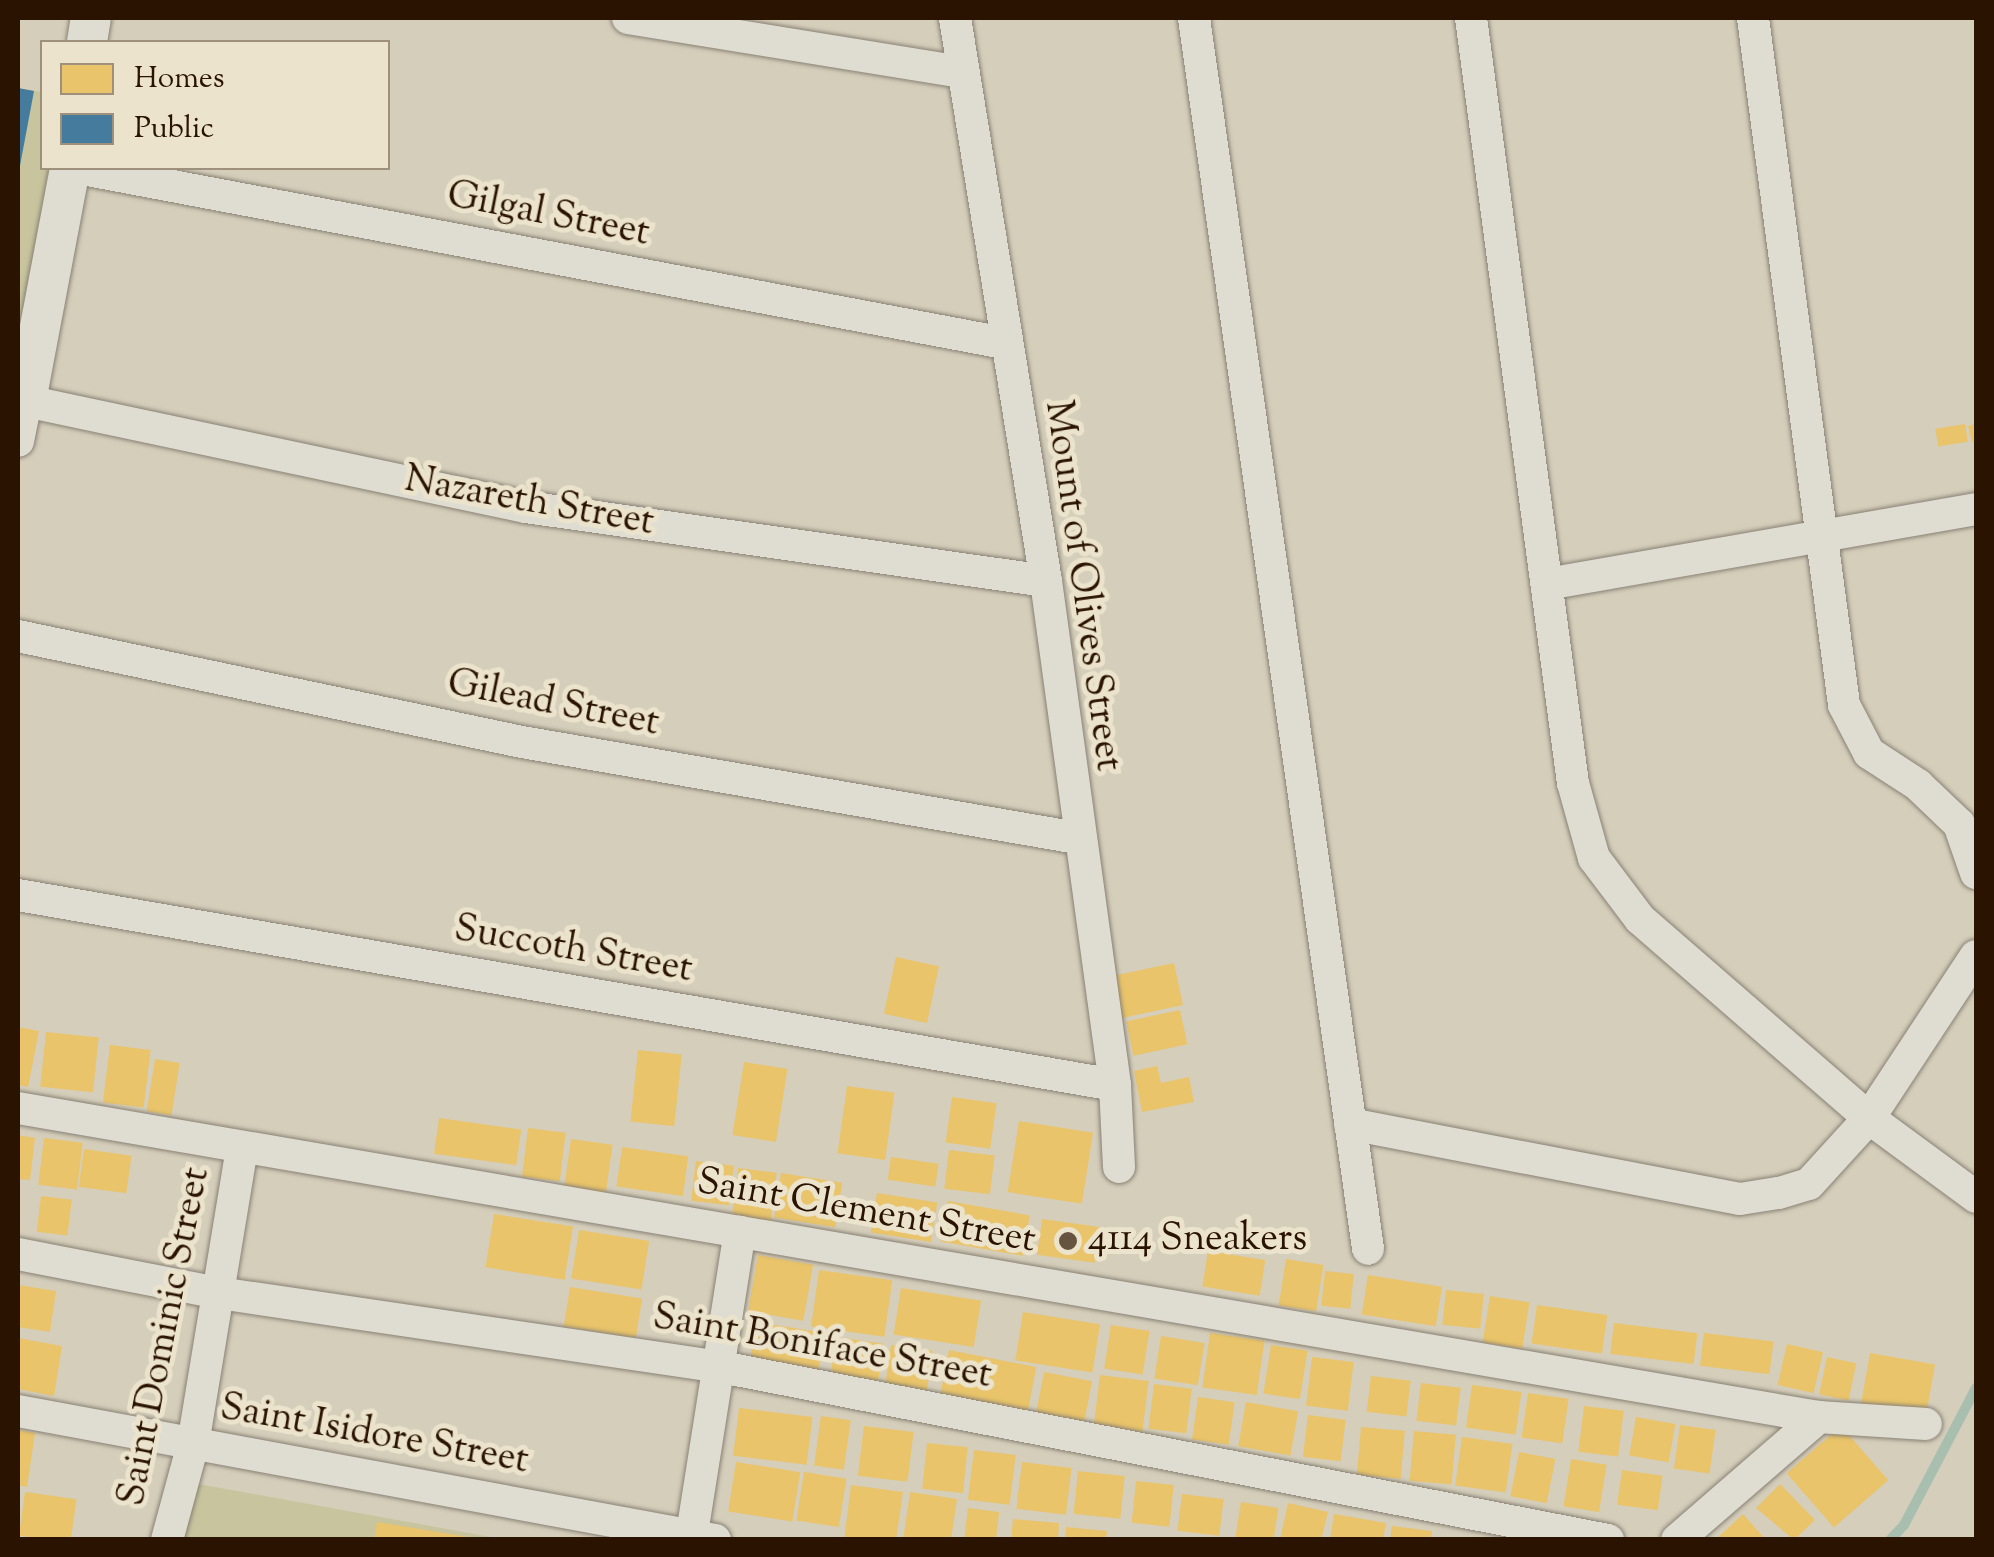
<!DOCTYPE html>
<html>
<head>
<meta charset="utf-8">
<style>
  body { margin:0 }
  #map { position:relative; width:1994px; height:1557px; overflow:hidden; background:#d5cebb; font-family:"Sorts Mill Goudy",serif }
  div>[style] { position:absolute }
  .green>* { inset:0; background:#c7c49e }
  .homes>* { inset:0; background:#e9c46a; transform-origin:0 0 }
  .public>* { inset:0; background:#457b9d }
  .stream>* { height:10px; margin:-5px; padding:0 5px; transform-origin:5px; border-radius:5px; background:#a8bfb0 }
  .roads { filter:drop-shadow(0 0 2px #898174) drop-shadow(0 0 2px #898174) }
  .minor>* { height:32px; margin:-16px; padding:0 16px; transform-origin:16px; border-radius:16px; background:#dfdcd2 }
  .tertiary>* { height:40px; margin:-20px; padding:0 20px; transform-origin:20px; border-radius:20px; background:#dfdcd2 }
  .dots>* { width:28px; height:28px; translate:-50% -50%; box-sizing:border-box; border:5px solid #ebe3cc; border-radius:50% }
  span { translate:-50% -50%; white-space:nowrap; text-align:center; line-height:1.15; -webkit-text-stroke:10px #ebe3cc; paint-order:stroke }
  .street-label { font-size:38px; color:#2a1300 }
  .poi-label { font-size:38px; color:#2a1300 }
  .left { translate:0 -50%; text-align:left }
  .frame { position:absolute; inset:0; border:20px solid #2a1300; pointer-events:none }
  .legend { position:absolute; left:40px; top:40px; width:350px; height:130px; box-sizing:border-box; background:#ebe3cc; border:2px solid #9e907a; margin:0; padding:12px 18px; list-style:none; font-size:30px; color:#2a1300 }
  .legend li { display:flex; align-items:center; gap:20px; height:50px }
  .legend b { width:50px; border:2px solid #9e907a }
</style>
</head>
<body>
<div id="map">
  <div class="green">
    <div style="clip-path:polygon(18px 88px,42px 92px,42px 168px,55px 168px,18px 356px)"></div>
    <div style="clip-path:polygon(187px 1482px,502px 1539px,176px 1540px)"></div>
  </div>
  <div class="homes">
    <div style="left:1965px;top:424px;width:18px;height:30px;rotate:81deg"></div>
    <div style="clip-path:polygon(1976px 424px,1976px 441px,1972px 442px,1968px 426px)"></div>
    <div style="left:896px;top:957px;width:44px;height:58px;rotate:12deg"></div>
    <div style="left:1174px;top:963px;width:43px;height:63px;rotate:78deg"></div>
    <div style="left:1180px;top:1010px;width:35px;height:55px;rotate:78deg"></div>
    <div style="clip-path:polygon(18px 1027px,39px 1031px,28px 1087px,18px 1085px)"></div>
    <div style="left:46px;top:1032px;width:53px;height:55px;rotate:6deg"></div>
    <div style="left:110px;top:1045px;width:41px;height:58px;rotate:7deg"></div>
    <div style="left:638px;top:1050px;width:44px;height:72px;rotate:6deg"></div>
    <div style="left:155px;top:1059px;width:25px;height:53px;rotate:9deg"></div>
    <div style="left:744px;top:1062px;width:44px;height:74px;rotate:9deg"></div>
    <div style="clip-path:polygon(1157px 1066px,1161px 1083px,1189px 1077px,1194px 1102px,1142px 1112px,1134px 1071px)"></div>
    <div style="left:847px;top:1086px;width:48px;height:68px;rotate:8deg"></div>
    <div style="left:952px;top:1097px;width:45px;height:46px;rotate:8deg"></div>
    <div style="left:439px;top:1118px;width:83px;height:36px;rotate:8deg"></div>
    <div style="left:1019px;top:1121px;width:75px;height:72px;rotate:9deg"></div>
    <div style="left:528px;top:1128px;width:38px;height:49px;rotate:7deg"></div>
    <div style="clip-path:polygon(18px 1135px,35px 1138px,30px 1180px,18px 1179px)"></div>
    <div style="left:44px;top:1138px;width:39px;height:47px;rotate:7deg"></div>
    <div style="left:571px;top:1139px;width:42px;height:49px;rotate:8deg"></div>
    <div style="left:622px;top:1147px;width:67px;height:40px;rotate:8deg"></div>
    <div style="left:84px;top:1149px;width:48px;height:38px;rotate:8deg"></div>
    <div style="left:949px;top:1150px;width:46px;height:39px;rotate:7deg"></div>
    <div style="left:891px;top:1157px;width:48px;height:23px;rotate:8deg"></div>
    <div style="left:696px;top:1161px;width:38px;height:40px;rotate:7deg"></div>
    <div style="left:738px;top:1168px;width:39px;height:49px;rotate:7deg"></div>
    <div style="left:781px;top:1173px;width:62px;height:45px;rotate:9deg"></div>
    <div style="left:877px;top:1193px;width:61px;height:40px;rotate:9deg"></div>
    <div style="left:41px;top:1196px;width:31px;height:36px;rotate:7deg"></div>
    <div style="left:948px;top:1201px;width:83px;height:41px;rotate:10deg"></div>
    <div style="left:494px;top:1214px;width:80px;height:54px;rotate:9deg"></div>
    <div style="left:1042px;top:1219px;width:58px;height:36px;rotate:8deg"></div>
    <div style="left:579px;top:1230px;width:71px;height:49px;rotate:9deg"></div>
    <div style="left:1208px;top:1251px;width:58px;height:36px;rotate:9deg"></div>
    <div style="left:758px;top:1255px;width:56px;height:57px;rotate:10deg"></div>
    <div style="left:1286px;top:1259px;width:38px;height:47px;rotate:9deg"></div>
    <div style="left:819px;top:1270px;width:74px;height:57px;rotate:8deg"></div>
    <div style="left:1325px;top:1271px;width:29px;height:35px;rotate:6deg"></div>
    <div style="left:1368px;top:1275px;width:75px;height:40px;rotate:9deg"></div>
    <div style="clip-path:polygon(18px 1285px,56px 1291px,50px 1332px,18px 1327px)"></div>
    <div style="left:570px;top:1287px;width:73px;height:40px;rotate:9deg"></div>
    <div style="left:901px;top:1288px;width:81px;height:47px;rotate:9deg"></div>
    <div style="left:1446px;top:1290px;width:38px;height:35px;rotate:6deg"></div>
    <div style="left:1490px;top:1296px;width:40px;height:47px;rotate:9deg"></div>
    <div style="left:1537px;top:1305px;width:71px;height:39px;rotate:8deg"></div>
    <div style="left:1023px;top:1312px;width:78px;height:49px;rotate:9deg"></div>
    <div style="left:756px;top:1322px;width:69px;height:40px;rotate:9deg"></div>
    <div style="left:1614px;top:1323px;width:84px;height:31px;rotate:7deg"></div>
    <div style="left:1111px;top:1325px;width:39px;height:44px;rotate:9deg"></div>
    <div style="left:1210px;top:1333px;width:55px;height:55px;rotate:8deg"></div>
    <div style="left:1704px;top:1333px;width:70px;height:33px;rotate:7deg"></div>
    <div style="left:1161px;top:1336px;width:44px;height:43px;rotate:9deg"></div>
    <div style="left:836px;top:1337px;width:48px;height:42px;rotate:8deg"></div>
    <div style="clip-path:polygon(18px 1338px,62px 1346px,54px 1396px,18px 1389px)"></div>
    <div style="left:1787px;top:1344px;width:37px;height:42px;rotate:13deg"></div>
    <div style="left:891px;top:1345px;width:42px;height:42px;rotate:8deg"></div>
    <div style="left:1271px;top:1345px;width:37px;height:49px;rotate:9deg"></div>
    <div style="left:949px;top:1350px;width:89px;height:46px;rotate:11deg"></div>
    <div style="left:1870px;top:1353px;width:66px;height:53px;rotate:10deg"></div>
    <div style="left:1312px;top:1357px;width:42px;height:49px;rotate:7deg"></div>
    <div style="left:1827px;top:1357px;width:30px;height:38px;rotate:12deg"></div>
    <div style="left:1044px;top:1372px;width:49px;height:47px;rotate:11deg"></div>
    <div style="left:1100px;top:1375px;width:49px;height:51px;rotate:7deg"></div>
    <div style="left:1371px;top:1376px;width:40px;height:36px;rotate:7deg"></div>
    <div style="left:1421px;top:1383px;width:40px;height:38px;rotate:7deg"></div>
    <div style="left:1154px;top:1384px;width:38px;height:45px;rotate:7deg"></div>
    <div style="left:1472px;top:1385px;width:50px;height:43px;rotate:8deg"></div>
    <div style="left:1528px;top:1393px;width:41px;height:45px;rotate:8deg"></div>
    <div style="left:1198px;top:1397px;width:37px;height:43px;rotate:8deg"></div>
    <div style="left:1246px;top:1402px;width:53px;height:45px;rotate:10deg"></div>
    <div style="left:1584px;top:1406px;width:40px;height:46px;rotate:7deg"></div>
    <div style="left:739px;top:1408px;width:74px;height:48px;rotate:7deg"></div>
    <div style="left:1308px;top:1415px;width:38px;height:42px;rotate:7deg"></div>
    <div style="left:821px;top:1416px;width:30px;height:50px;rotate:8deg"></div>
    <div style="left:1636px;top:1417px;width:40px;height:39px;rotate:10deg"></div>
    <div style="left:1680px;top:1425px;width:36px;height:44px;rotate:8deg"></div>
    <div style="left:864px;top:1426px;width:50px;height:50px;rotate:7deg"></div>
    <div style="left:1841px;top:1426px;width:72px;height:72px;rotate:49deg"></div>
    <div style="left:1361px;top:1427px;width:44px;height:48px;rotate:5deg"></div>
    <div style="clip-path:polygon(18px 1430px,35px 1433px,27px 1487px,18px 1485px)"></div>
    <div style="left:1414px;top:1431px;width:42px;height:50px;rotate:5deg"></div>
    <div style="left:1462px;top:1437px;width:51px;height:49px;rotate:8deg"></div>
    <div style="left:927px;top:1443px;width:41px;height:46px;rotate:6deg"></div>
    <div style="left:974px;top:1450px;width:42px;height:50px;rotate:7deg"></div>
    <div style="left:1519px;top:1452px;width:37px;height:45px;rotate:11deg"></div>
    <div style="left:1571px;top:1459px;width:36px;height:48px;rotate:9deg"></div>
    <div style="left:736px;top:1462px;width:65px;height:50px;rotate:9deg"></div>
    <div style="left:1022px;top:1462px;width:50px;height:47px;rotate:7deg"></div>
    <div style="left:1622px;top:1470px;width:41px;height:35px;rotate:8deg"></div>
    <div style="left:1078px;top:1471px;width:47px;height:43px;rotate:6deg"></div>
    <div style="left:804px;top:1472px;width:43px;height:49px;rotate:9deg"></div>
    <div style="left:1136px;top:1481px;width:38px;height:42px;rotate:6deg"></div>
    <div style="clip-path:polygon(1780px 1484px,1815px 1520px,1794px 1540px,1756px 1508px)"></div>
    <div style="clip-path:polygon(851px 1485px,903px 1492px,896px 1540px,844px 1540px)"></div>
    <div style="left:25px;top:1492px;width:52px;height:44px;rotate:8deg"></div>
    <div style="clip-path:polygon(910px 1492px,957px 1499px,951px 1540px,903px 1540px)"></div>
    <div style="left:1182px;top:1494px;width:42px;height:37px;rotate:7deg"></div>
    <div style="left:1241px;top:1502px;width:38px;height:36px;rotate:9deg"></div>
    <div style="clip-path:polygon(1288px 1503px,1328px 1512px,1321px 1540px,1280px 1540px)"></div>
    <div style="clip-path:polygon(968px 1508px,999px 1512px,996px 1540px,964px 1540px)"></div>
    <div style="clip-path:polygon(1334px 1514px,1386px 1523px,1383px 1540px,1330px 1540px)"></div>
    <div style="clip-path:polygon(1743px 1514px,1766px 1540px,1715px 1540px)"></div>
    <div style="clip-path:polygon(1013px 1519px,1059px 1523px,1058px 1540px,1011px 1540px)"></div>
    <div style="clip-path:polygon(377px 1522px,468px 1537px,468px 1540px,374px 1540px)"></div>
    <div style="clip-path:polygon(1392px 1526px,1432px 1531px,1431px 1540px,1390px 1540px)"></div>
    <div style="clip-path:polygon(1066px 1527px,1107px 1531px,1106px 1540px,1065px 1540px)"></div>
  </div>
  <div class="public">
    <div style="clip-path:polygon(18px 88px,34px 91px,19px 171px,18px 171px)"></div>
  </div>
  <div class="stream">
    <div style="left:1890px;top:1540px;width:21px;rotate:-47deg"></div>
    <div style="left:1904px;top:1525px;width:155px;rotate:-62.3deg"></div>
  </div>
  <div class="roads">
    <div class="minor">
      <div style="left:628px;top:18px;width:339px;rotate:9.2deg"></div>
      <div style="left:955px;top:18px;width:570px;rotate:80.82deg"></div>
      <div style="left:1046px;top:581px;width:509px;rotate:82.2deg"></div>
      <div style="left:1115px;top:1085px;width:82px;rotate:87.2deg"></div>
      <div style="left:1194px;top:18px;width:1243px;rotate:81.95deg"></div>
      <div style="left:1471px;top:18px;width:772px;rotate:82.41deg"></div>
      <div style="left:1573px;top:783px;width:78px;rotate:74.4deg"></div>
      <div style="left:1594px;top:858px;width:76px;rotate:53deg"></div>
      <div style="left:1640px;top:919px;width:303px;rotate:41deg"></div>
      <div style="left:1869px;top:1118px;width:133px;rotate:36.4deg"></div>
      <div style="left:1753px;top:18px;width:693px;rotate:82.45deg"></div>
      <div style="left:1844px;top:705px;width:54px;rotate:62.5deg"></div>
      <div style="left:1869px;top:753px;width:59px;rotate:33.1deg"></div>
      <div style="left:1918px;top:785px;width:57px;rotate:43.6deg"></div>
      <div style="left:1959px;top:824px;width:52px;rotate:70.9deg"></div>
      <div style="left:77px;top:168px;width:943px;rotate:10.69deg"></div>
      <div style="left:18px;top:441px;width:41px;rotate:-78.7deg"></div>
      <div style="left:26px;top:401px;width:511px;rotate:11.97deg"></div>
      <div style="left:526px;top:507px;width:525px;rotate:8.1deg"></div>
      <div style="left:1547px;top:584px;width:436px;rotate:-9.9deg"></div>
      <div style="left:18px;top:636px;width:515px;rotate:11.88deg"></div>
      <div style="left:522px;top:742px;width:563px;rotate:9.81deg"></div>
      <div style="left:18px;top:895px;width:1113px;rotate:9.83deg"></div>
      <div style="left:18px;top:1108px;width:1827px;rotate:9.74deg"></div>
      <div style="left:1350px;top:1124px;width:397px;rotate:10.9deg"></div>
      <div style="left:1740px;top:1199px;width:39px;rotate:-9deg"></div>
      <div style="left:1779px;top:1193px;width:31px;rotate:-17deg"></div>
      <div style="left:1809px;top:1184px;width:89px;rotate:-47.7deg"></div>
      <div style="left:1869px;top:1118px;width:194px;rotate:-56.6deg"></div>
      <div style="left:18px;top:1254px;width:205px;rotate:11deg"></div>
      <div style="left:219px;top:1293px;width:507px;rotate:8.39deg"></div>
      <div style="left:721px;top:1367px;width:904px;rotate:11.04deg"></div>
      <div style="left:18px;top:1411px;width:709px;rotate:10.49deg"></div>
      <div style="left:167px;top:1540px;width:99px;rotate:-74.8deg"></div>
      <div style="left:193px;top:1444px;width:300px;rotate:-80.6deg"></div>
      <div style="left:691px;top:1540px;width:312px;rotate:-81deg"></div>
      <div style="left:1677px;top:1540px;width:188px;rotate:-40.9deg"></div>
      <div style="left:1819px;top:1417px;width:107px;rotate:3.7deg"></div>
    </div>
    <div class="tertiary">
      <div style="left:87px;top:42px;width:24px;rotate:-81deg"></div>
      <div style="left:18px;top:399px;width:8px;rotate:14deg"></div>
      <div style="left:26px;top:401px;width:237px;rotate:-79.3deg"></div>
    </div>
  </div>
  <div class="dots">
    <div style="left:1068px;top:1241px;background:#665441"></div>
  </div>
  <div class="street-label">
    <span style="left:548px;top:216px;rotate:11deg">Gilgal Street</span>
    <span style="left:529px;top:503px;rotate:10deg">Nazareth Street</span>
    <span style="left:1081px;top:586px;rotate:82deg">Mount of Olives Street</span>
    <span style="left:553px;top:705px;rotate:11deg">Gilead Street</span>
    <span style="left:573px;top:951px;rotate:10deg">Succoth Street</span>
    <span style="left:866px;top:1213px;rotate:10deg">Saint Clement Street</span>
    <span style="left:166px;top:1337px;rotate:-79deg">Saint Dominic Street</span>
    <span style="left:822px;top:1348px;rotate:10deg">Saint Boniface Street</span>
    <span style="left:374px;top:1436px;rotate:10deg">Saint Isidore Street</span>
  </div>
  <div class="poi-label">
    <span class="left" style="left:1088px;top:1241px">4114 Sneakers</span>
  </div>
  <div class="frame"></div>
  <ul class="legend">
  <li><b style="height:28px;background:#e9c46a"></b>Homes</li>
  <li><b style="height:28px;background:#457b9d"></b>Public</li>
  </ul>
</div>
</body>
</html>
